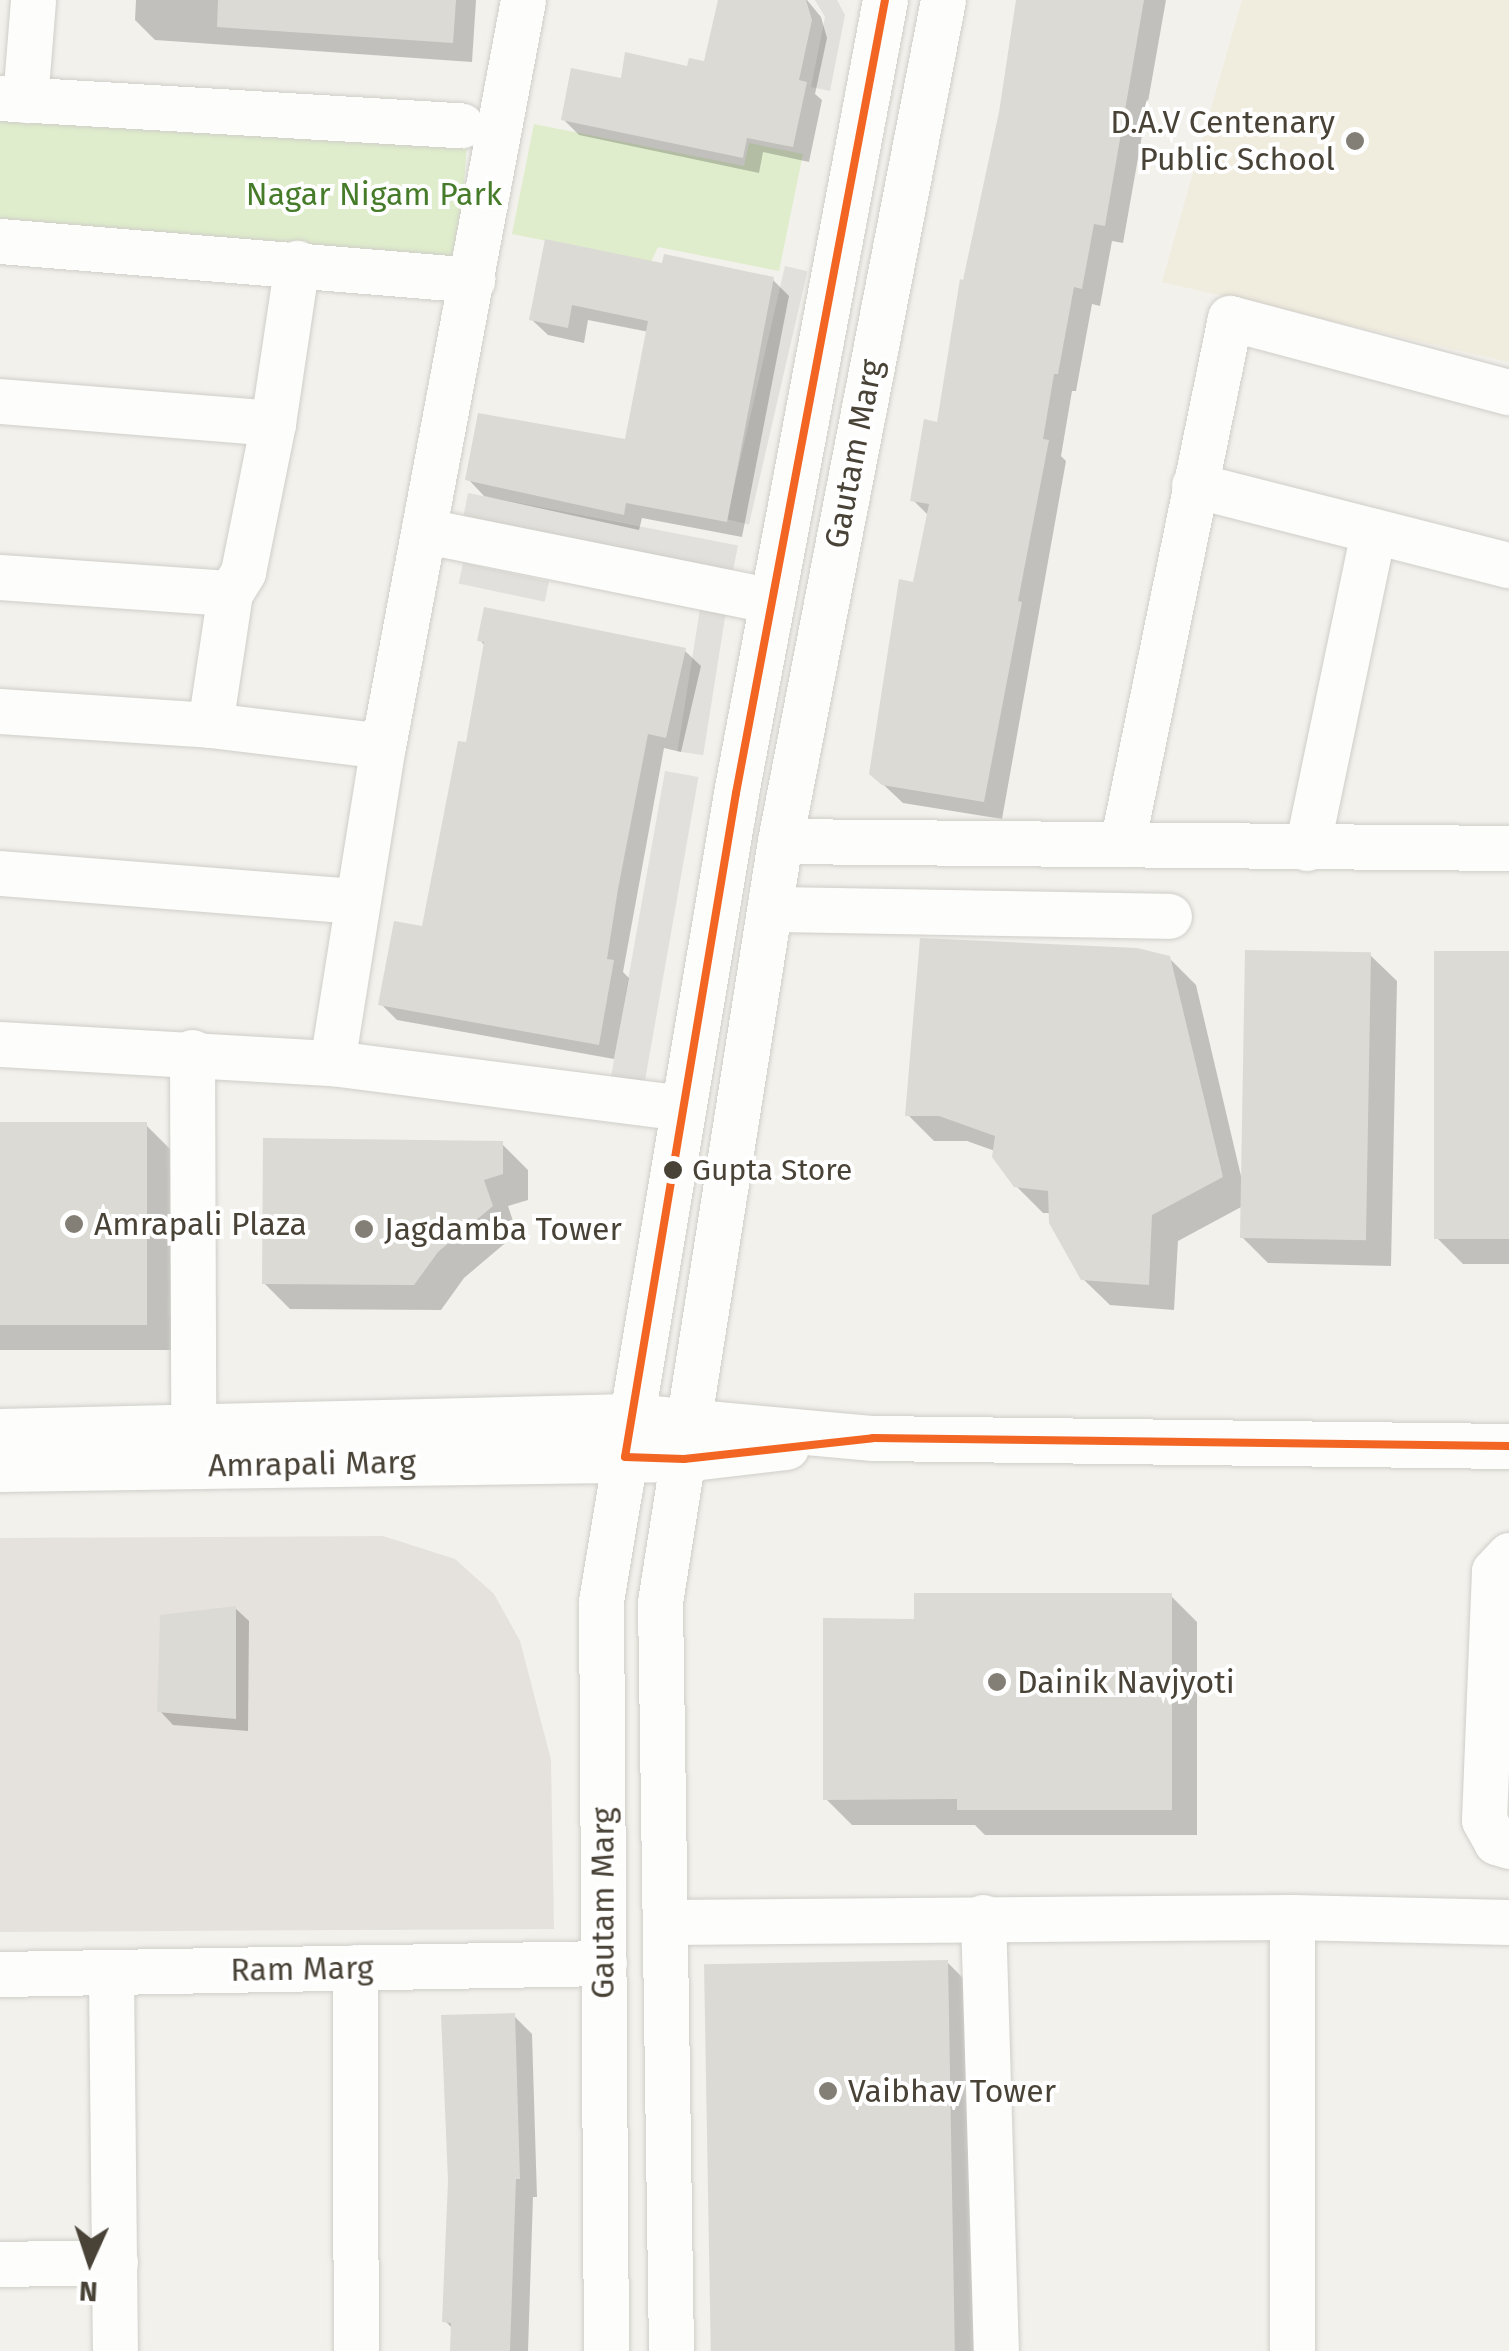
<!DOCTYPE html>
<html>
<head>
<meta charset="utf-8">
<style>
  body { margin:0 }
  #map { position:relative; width:1509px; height:2351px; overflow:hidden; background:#f2f1ec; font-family:"Fira Sans",sans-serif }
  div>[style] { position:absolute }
  .industrial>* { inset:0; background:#e5e2dd }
  .education>* { inset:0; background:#f0ecde }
  .green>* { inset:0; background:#dfedcc; transform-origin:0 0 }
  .parking>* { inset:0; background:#e1e0dc; transform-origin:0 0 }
  .shadow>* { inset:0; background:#0003 }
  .building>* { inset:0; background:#dcdad4; transform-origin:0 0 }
  .roads { filter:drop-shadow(0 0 2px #d0cec9) drop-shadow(0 0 2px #d0cec9) }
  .minor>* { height:45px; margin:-22.5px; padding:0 22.5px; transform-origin:22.5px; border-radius:22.5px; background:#fdfdfc }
  .bus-1>* { height:8px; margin:-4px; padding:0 4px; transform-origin:4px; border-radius:4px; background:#f26522 }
  .dots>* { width:28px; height:28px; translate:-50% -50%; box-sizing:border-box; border:5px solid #fff; border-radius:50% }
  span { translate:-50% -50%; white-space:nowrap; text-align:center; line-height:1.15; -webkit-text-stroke:8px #fff; paint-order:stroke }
  .bus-label { font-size:30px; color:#494237 }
  .left { translate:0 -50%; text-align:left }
  .poi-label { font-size:32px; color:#494237 }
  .right { translate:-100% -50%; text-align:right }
  .park-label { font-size:32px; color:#467c29 }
  .street-label { font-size:32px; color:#494237 }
  .north { position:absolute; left:40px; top:2211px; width:100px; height:100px; -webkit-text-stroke:8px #fff; paint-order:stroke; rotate:183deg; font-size:28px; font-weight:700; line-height:40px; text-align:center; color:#494237 }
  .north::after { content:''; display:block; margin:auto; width:35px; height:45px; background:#494237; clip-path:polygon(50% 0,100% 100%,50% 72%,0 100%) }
</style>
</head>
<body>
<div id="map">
  <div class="industrial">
    <div style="clip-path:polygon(383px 1536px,455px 1559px,494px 1594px,520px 1641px,551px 1760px,554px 1929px,0 1932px,0 1538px)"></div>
  </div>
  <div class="education">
    <div style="clip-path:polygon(1242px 0,1509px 0,1509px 362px,1162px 282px)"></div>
  </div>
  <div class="green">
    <div style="left:0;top:112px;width:468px;height:116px;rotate:4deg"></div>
    <div style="clip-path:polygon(534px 124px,744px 166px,749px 143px,803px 154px,779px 271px,658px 247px,651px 262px,512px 234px)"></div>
  </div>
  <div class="parking">
    <div style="clip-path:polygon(815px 0,837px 0,845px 15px,830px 91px,811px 87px,825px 17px)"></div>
    <div style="left:785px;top:266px;width:23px;height:260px;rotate:13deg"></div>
    <div style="left:468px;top:493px;width:275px;height:25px;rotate:11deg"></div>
    <div style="left:463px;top:563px;width:88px;height:21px;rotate:12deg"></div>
    <div style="left:700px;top:609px;width:26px;height:144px;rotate:9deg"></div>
    <div style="left:665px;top:771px;width:34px;height:317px;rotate:10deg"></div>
  </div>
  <div class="shadow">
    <div style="clip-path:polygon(136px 0,476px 0,472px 62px,155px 40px,135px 20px)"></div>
    <div style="clip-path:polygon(720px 0,807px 0,821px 17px,827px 38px,815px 94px,822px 100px,809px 162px,763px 152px,759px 173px,579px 135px,563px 119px,623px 81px,706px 64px)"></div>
    <div style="clip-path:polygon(1018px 0,1166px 0,1123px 243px,1112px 241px,1100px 306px,1092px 304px,1076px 391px,1072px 391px,1061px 456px,1066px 461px,1002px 819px,903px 803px,871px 773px,929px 516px,913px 500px,939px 424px,1001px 113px)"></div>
    <div style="clip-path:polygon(664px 266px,773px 280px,789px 296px,742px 537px,642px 518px,639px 530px,484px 496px,468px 479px,627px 442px,649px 332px,588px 320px,584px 343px,548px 335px,531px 319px)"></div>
    <div style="clip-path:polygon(480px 640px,685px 651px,701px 666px,681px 752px,664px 748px,623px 972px,629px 978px,614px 1059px,397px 1020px,381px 1004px,424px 929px,468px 745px,485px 646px)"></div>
    <div style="clip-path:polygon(1509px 954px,1509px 1264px,1463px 1264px,1437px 1238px)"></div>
    <div style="clip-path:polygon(1370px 955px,1397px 981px,1391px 1266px,1268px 1263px,1242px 1237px,1243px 1206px,1178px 1241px,1174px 1310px,1110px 1305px,1083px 1279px,1051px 1213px,1043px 1213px,1016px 1186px,995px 1151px,967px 1141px,934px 1141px,908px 1115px,1169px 958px,1196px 985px,1241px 1176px)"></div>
    <div style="clip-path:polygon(0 1124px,146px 1125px,172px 1151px,172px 1350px,0 1350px)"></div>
    <div style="clip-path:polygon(502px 1144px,528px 1170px,528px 1200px,508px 1206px,517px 1233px,464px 1278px,441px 1310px,290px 1309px,264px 1283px)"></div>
    <div style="clip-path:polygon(1170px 1595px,1197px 1622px,1197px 1835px,985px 1835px,975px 1825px,852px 1825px,826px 1799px,917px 1621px)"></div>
    <div style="clip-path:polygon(235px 1608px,249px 1621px,248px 1731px,173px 1725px,160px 1711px)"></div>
    <div style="clip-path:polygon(947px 1962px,981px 1996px,985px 2351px,712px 2351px)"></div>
    <div style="clip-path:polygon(514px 2016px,532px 2034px,537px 2197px,533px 2197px,528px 2351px,453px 2351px,453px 2329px,445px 2321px,451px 2181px)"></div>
  </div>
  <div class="building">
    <div style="clip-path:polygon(218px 0,456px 0,453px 43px,217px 27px)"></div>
    <div style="clip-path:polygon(718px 0,806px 0,812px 20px,799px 80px,807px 82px,793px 147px,747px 138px,743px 158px,561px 120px,571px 68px,621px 78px,625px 52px,687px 66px,689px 58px,704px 61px)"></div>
    <div style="clip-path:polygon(1016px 0,1144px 0,1105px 226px,1094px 224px,1082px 289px,1074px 287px,1058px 374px,1054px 374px,1043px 439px,1049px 440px,1018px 601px,1022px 602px,984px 802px,882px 785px,869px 774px,899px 579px,913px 582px,929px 504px,910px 501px,924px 419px,937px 422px,960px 279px,963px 280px,999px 112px)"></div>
    <div style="clip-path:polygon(545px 239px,662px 263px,664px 254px,774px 277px,727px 522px,626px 503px,624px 515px,465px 480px,478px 413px,625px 439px,648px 321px,572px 305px,568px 328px,529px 320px)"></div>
    <div style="clip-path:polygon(484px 607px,686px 648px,666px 738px,648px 734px,618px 889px,607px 959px,614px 960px,599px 1045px,378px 1005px,394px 921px,422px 926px,458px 741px,466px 742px,484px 642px,477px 641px)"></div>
    <div style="clip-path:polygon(920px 938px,1137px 948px,1170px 956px,1223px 1177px,1152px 1215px,1149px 1285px,1081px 1280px,1049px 1223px,1048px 1191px,1014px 1187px,992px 1157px,995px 1136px,939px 1116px,905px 1116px)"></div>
    <div style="left:1245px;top:950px;width:126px;height:288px;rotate:1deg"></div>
    <div style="left:1434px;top:951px;width:75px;height:288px"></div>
    <div style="left:0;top:1122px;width:147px;height:203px"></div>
    <div style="clip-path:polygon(263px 1138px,503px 1141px,503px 1174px,484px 1180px,493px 1206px,438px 1252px,414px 1285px,262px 1284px)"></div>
    <div style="clip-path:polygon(914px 1593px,1172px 1593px,1172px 1810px,957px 1810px,957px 1799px,823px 1800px,823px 1618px,914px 1619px)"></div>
    <div style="clip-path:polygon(236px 1606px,236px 1719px,157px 1712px,160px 1615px)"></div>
    <div style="left:948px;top:1960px;width:391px;height:244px;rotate:89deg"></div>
    <div style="clip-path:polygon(515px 2013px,520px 2179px,516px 2179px,510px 2351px,450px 2351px,451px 2323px,442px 2322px,448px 2181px,441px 2015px)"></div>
  </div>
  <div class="roads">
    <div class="minor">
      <div style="left:0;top:98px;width:462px;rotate:3.4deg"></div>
      <div style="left:25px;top:100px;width:100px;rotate:-85.4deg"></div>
      <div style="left:0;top:241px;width:474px;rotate:4.7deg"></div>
      <div style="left:0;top:401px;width:274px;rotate:4.6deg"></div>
      <div style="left:1194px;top:485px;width:325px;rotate:14.3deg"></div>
      <div style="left:426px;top:531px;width:353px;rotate:11.4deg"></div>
      <div style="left:0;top:577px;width:231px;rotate:4deg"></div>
      <div style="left:0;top:711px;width:210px;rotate:3.8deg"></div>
      <div style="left:210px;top:725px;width:174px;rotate:6.9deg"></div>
      <div style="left:210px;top:725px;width:134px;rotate:-81.4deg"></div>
      <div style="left:230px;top:593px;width:25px;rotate:-58deg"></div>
      <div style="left:243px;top:572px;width:152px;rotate:-78.6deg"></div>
      <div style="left:273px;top:423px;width:162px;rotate:-81.5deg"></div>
      <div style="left:780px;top:841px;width:729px;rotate:0.55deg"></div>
      <div style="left:1122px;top:844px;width:537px;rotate:-78.4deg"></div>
      <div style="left:1230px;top:318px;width:289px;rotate:14.9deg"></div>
      <div style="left:1307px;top:848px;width:324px;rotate:-78.2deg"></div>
      <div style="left:0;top:873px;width:358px;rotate:4.5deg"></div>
      <div style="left:771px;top:909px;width:398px;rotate:1deg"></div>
      <div style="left:0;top:1044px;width:333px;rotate:3.3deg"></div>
      <div style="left:332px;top:1063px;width:354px;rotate:7.3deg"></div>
      <div style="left:192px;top:1052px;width:373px;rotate:89.8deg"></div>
      <div style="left:332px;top:1063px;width:321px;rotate:-80.9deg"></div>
      <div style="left:383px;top:746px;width:759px;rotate:-79.37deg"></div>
      <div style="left:0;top:1431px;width:630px;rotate:-1.36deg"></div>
      <div style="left:630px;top:1416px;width:244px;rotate:5.2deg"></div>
      <div style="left:873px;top:1438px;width:636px;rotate:0.72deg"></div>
      <div style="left:0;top:1469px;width:684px;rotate:-0.84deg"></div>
      <div style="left:684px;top:1459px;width:103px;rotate:-6.7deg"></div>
      <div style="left:1509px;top:1555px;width:22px;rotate:133deg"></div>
      <div style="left:1494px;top:1571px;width:249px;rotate:92.3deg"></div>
      <div style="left:1484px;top:1820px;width:25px;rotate:61deg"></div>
      <div style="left:1496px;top:1842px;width:14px;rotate:17deg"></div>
      <div style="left:983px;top:1917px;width:434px;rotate:88.3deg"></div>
      <div style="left:1292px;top:1917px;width:434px;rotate:90deg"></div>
      <div style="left:666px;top:1922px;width:626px;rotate:-0.46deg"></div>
      <div style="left:1292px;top:1917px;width:217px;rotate:1.3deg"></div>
      <div style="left:355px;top:1967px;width:384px;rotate:89.9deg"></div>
      <div style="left:0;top:1974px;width:604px;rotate:-1.04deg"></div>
      <div style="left:111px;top:1974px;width:377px;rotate:89.4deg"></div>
      <div style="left:0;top:2264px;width:115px;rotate:-1deg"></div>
      <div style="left:606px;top:2351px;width:750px;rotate:-90.38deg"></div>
      <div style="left:601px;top:1601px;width:819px;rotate:-80.51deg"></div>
      <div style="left:736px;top:793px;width:807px;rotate:-79.36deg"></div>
      <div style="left:671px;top:2351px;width:749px;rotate:-90.84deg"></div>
      <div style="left:660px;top:1602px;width:770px;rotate:-81.04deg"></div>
      <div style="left:780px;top:841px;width:857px;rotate:-79.03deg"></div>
    </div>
  </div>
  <div class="bus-1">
    <div style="left:885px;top:0;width:807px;rotate:100.64deg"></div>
    <div style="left:736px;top:793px;width:673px;rotate:99.49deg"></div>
    <div style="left:625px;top:1457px;width:59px;rotate:1.9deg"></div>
    <div style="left:684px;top:1459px;width:190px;rotate:-6.3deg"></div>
    <div style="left:873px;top:1438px;width:636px;rotate:0.72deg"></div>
  </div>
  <div class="dots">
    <div style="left:1355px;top:141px;background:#847f76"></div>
    <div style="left:673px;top:1170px;background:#494237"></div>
    <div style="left:74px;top:1224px;background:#847f76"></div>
    <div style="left:364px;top:1229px;background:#847f76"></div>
    <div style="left:997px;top:1682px;background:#847f76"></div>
    <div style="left:828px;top:2091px;background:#847f76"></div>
  </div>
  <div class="bus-label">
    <span class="left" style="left:692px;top:1170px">Gupta Store</span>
  </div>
  <div class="poi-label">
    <span class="right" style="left:1335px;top:141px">D.A.V Centenary<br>Public School</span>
    <span class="left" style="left:94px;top:1224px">Amrapali Plaza</span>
    <span class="left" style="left:384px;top:1229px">Jagdamba Tower</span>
    <span class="left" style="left:1017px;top:1682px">Dainik Navjyoti</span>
    <span class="left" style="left:848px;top:2091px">Vaibhav Tower</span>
  </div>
  <div class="park-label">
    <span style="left:374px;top:194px">Nagar Nigam Park</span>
  </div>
  <div class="street-label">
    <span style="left:854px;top:454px;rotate:-79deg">Gautam Marg</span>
    <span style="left:312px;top:1464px;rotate:-1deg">Amrapali Marg</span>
    <span style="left:603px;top:1903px;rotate:-90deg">Gautam Marg</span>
    <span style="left:302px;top:1969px;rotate:-1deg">Ram Marg</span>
  </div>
  <div class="north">N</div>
</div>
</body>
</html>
